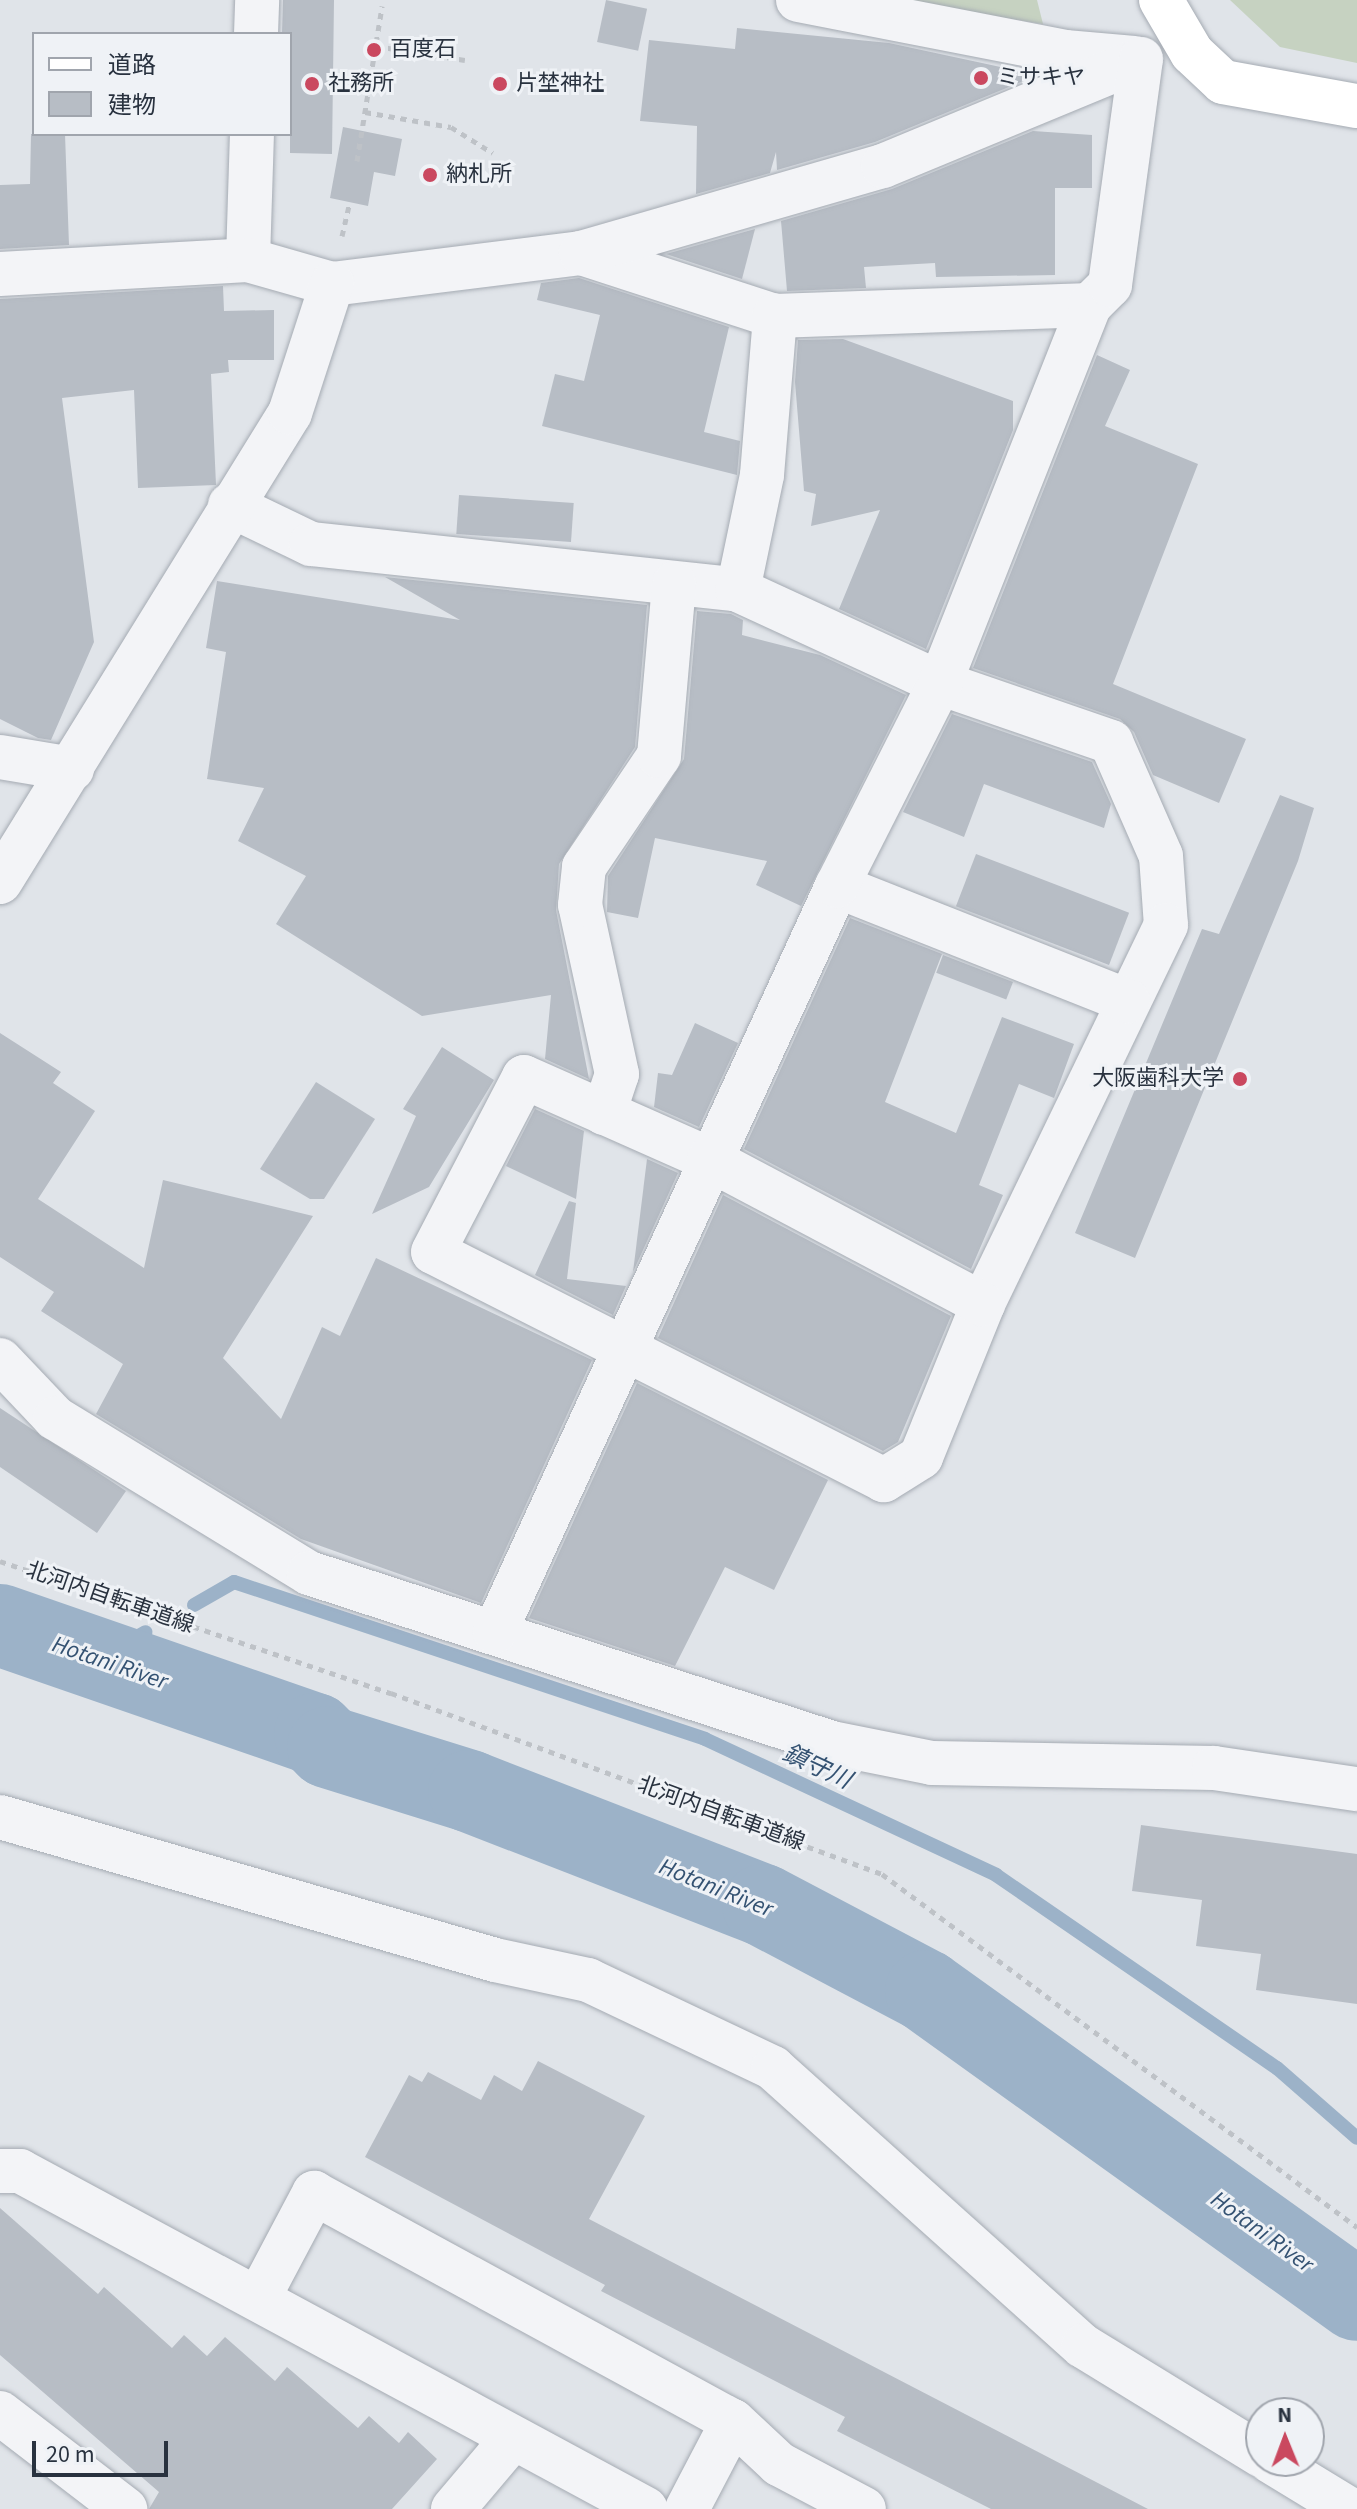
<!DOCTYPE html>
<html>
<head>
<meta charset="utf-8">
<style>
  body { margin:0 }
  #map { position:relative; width:1357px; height:2509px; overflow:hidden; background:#e0e4e9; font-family:"Source Sans 3","Noto Sans JP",sans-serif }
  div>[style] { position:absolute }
  .green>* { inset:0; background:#c6d2c1 }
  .stream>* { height:14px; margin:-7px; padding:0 7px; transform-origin:7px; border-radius:7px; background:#9cb2c8 }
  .river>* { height:82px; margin:-41px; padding:0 41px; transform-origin:41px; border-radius:41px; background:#9cb2c8 }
  .building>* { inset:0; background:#b7bdc5; transform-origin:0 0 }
  .path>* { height:5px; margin-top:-2.5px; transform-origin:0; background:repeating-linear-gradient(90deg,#bec2c7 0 6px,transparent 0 12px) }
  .roads { filter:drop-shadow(0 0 2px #a5abb3) drop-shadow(0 0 2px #a5abb3) }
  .minor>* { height:44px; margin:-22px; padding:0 22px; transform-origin:22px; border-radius:22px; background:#f3f4f7 }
  .major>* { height:44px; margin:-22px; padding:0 22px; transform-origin:22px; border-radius:22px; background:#fff }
  .dots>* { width:22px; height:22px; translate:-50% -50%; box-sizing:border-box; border:4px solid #eff2f6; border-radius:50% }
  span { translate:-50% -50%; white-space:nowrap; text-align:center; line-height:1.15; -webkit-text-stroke:6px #eff2f6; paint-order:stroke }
  .poi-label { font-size:22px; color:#29323f }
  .left { translate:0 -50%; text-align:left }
  .right { translate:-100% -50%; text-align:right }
  .street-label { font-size:22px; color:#29323f }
  .water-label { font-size:24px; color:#345272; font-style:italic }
  .legend { position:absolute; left:32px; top:32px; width:260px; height:104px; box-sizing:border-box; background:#eff2f6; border:2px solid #a0a5ad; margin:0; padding:10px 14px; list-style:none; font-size:24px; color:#29323f }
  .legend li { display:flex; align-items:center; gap:16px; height:40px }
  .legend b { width:40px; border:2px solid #a0a5ad }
  .north { position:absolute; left:1245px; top:2397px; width:80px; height:80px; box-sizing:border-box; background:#eff2f6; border:2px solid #a0a5ad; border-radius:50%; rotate:359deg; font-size:22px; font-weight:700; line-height:32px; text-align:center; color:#29323f }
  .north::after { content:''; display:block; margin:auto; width:28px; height:36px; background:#ca485f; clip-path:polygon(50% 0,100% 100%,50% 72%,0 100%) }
  .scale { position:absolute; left:32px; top:2441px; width:136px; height:36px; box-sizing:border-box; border:4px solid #29323f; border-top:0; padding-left:10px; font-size:24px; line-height:28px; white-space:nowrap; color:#29323f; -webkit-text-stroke:6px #eff2f6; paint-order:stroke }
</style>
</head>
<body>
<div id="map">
  <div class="green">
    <div style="clip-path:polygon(884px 0,1037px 0,1043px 24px,919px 5px)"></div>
    <div style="clip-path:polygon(1230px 0,1357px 0,1357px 63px,1280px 47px)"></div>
  </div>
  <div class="stream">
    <div style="left:194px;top:1605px;width:46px;rotate:-29.9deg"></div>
    <div style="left:234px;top:1582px;width:496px;rotate:18.4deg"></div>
    <div style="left:705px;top:1739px;width:321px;rotate:25deg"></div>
    <div style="left:996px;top:1875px;width:341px;rotate:34.5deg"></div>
    <div style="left:1277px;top:2068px;width:106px;rotate:41.2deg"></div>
    <div style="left:101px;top:1657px;width:51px;rotate:-29.1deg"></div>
  </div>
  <div class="river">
    <div style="left:0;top:1625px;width:333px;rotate:19.1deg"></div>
    <div style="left:315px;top:1734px;width:18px;rotate:45deg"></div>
    <div style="left:328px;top:1747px;width:148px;rotate:17.3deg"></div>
    <div style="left:469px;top:1791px;width:315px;rotate:21.2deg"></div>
    <div style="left:763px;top:1905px;width:184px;rotate:27.8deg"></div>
    <div style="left:926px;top:1991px;width:530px;rotate:35.64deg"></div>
  </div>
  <div class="building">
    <div style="clip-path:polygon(283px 0,334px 0,332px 154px,290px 153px,290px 34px,282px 34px)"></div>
    <div style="left:606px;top:0;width:42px;height:43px;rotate:12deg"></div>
    <div style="clip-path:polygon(737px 28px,889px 43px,1038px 75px,875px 142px,777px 170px,776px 152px,770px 173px,696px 194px,697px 126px,640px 121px,649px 40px,735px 49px)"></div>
    <div style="clip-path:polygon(343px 127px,402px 139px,395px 176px,374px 172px,368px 206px,330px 198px)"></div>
    <div style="clip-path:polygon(1033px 131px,1092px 135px,1092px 188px,1055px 188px,1055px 275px,936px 277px,935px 263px,864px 267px,866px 288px,787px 291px,781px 221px,892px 189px)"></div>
    <div style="clip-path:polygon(31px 134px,65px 134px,69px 245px,0 249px,0 185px,30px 184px)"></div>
    <div style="clip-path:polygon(755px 229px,742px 279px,666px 254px)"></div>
    <div style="clip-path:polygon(579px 278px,729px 327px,704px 432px,740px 441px,737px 475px,542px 426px,555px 374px,584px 381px,600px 315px,537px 300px,541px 283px)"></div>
    <div style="clip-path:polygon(223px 286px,224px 311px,274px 310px,274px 360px,228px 360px,229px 372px,211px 374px,216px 485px,138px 488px,134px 390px,62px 398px,94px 642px,51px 740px,38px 738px,0 719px,0 299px)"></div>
    <div style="clip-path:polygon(843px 339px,1013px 401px,1013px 430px,926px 649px,839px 609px,880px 510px,811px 526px,816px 494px,804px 491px,795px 382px,798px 340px)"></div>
    <div style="clip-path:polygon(1097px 355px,1130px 370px,1105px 426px,1198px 464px,1113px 684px,1246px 739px,1219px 803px,1153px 775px,1134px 732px,1120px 719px,973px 668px)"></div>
    <div style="left:459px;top:495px;width:115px;height:39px;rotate:4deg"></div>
    <div style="clip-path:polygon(385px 577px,647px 605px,635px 747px,559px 864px,556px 910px,589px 1079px,545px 1059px,551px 995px,422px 1016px,276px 924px,306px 876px,238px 841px,264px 788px,207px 779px,226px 652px,206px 648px,217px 581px,460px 620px)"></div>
    <div style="clip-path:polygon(697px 611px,731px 614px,743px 620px,742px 635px,820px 655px,906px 695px,801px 906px,756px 885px,767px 861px,655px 838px,638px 918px,607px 912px,608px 876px,684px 759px)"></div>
    <div style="clip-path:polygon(952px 714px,1092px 762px,1111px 804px,1104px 828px,984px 784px,964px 837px,903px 812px)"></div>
    <div style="clip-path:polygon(1280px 795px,1314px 808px,1298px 861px,1135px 1258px,1075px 1233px,1202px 929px,1219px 934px)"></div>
    <div style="left:976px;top:854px;width:164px;height:56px;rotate:21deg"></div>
    <div style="clip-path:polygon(850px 918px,942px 954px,885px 1102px,956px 1133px,1002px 1017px,1074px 1044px,1054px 1098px,1019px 1084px,979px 1185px,1003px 1195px,971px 1269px,744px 1149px)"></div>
    <div style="left:943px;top:955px;width:75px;height:19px;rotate:21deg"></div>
    <div style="clip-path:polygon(695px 1023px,738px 1043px,699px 1127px,654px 1107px,658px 1073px,672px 1075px)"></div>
    <div style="clip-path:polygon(0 1033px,61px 1072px,53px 1083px,95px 1111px,38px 1199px,144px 1268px,163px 1180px,313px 1216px,223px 1358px,281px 1419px,322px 1327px,340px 1336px,376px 1258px,592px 1360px,481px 1603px,301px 1539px,96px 1414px,123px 1364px,41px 1311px,54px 1292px,0 1257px)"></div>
    <div style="clip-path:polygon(442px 1047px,494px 1080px,429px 1187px,372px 1214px,416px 1116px,403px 1109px)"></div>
    <div style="clip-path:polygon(316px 1082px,375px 1119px,324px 1199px,310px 1199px,260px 1169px)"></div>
    <div style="clip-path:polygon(535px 1109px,584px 1131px,576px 1199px,506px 1166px)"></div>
    <div style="clip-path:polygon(647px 1159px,678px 1173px,633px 1272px)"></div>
    <div style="clip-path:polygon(723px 1195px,951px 1316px,898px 1442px,883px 1451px,658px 1338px)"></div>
    <div style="clip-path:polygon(569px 1201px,576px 1203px,567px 1279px,626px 1286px,613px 1315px,535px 1275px)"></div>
    <div style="clip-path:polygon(637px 1383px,828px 1480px,774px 1590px,725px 1567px,675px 1666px,529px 1618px)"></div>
    <div style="clip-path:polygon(0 1408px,126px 1491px,97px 1533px,0 1467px)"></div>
    <div style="clip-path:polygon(1141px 1825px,1357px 1854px,1357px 2004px,1256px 1990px,1261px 1954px,1196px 1946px,1202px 1900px,1132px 1891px)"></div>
    <div style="clip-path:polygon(538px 2061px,645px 2116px,589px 2219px,1148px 2509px,991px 2509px,837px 2431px,845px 2417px,601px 2291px,605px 2285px,365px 2157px,409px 2075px,422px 2082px,428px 2072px,481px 2100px,494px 2075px,522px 2091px)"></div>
    <div style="clip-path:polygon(0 2208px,98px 2294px,104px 2287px,172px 2348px,184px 2335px,207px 2356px,225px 2337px,275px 2381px,287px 2367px,358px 2428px,369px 2416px,399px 2443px,408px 2432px,437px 2459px,392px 2509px,149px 2509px,159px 2492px,0 2355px)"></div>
  </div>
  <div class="path">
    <div style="left:376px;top:46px;width:90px;rotate:8.9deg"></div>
    <div style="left:365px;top:112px;width:87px;rotate:9.9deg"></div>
    <div style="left:451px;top:127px;width:49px;rotate:31.8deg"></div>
    <div style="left:357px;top:161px;width:157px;rotate:-80.8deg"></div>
    <div style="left:342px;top:236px;width:35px;rotate:-77deg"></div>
    <div style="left:0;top:1561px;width:413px;rotate:18.7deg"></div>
    <div style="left:391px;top:1693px;width:523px;rotate:20.24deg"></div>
    <div style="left:882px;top:1874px;width:592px;rotate:36.62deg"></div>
  </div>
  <div class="roads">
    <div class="minor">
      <div style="left:798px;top:0;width:272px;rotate:11deg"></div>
      <div style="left:1065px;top:52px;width:69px;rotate:5deg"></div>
      <div style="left:256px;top:34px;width:34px;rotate:-88deg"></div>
      <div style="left:581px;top:253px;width:204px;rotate:18deg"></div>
      <div style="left:775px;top:316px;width:315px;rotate:-2deg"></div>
      <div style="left:248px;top:260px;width:126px;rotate:-88.2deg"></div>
      <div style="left:0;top:274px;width:248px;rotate:-3.2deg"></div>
      <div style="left:248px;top:260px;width:87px;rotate:15.9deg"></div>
      <div style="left:332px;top:284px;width:251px;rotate:-7.1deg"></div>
      <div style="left:581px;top:253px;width:314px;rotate:-16.1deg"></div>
      <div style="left:883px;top:166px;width:279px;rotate:-22.5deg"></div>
      <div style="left:230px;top:505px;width:90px;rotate:25.7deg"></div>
      <div style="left:311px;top:544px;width:429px;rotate:6.1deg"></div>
      <div style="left:738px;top:590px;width:222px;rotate:24.7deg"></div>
      <div style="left:940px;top:683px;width:181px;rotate:19deg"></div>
      <div style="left:1111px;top:742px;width:124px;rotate:66.3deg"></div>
      <div style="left:1161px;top:856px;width:69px;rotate:85.9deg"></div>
      <div style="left:1166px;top:925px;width:421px;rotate:115.8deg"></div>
      <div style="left:983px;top:1304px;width:165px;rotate:112.1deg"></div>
      <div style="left:921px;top:1457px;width:44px;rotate:148.1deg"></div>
      <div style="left:884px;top:1480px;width:505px;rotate:-153.18deg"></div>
      <div style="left:433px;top:1252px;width:197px;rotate:-62.5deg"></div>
      <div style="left:524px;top:1077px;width:202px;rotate:23.9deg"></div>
      <div style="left:709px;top:1159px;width:310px;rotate:27.9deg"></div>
      <div style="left:738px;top:590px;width:117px;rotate:-78.2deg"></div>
      <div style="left:762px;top:475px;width:160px;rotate:-85.3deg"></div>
      <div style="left:0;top:757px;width:73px;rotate:9.5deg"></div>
      <div style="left:0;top:882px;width:551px;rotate:-58.27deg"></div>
      <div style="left:290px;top:413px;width:136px;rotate:-72deg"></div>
      <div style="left:837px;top:886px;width:313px;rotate:21.6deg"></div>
      <div style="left:604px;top:1113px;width:41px;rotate:-71.6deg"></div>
      <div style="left:617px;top:1074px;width:173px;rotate:-102.3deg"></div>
      <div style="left:580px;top:905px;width:38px;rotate:-84deg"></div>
      <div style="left:584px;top:867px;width:134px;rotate:-56deg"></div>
      <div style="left:659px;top:756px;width:173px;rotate:-85deg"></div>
      <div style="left:0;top:1360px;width:80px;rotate:46.5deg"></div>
      <div style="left:55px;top:1418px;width:298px;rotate:31.4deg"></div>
      <div style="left:309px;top:1573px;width:550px;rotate:18.01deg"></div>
      <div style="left:832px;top:1743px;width:102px;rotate:11.3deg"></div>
      <div style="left:932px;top:1763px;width:282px;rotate:1deg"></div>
      <div style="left:1214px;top:1768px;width:145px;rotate:8.4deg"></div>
      <div style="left:495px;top:1632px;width:821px;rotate:-65.37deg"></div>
      <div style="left:837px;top:886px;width:228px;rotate:-63.1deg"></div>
      <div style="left:940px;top:683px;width:407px;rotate:-68.4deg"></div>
      <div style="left:1090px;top:305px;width:28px;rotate:-45deg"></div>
      <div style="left:1110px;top:285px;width:228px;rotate:-82.2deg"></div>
      <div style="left:0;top:1817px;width:515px;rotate:16.11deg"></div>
      <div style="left:495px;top:1960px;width:95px;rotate:12.1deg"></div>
      <div style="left:588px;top:1980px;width:205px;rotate:25.4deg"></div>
      <div style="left:773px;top:2068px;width:416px;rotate:41.9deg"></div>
      <div style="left:1083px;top:2346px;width:209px;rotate:31.5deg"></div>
      <div style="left:0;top:2171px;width:20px"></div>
      <div style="left:20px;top:2171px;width:711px;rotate:28.37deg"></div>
      <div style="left:259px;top:2297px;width:118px;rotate:-62.1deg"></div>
      <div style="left:314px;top:2193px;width:477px;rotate:28.6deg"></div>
      <div style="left:733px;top:2421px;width:63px;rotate:43.1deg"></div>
      <div style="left:779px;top:2464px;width:96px;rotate:27.9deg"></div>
      <div style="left:0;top:2413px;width:158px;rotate:37.5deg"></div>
      <div style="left:1270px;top:2461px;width:92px;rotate:31.3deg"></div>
      <div style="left:453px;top:2509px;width:93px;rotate:-49.8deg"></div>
      <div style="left:687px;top:2509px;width:99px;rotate:-62.4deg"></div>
    </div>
    <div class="major">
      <div style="left:1161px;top:0;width:61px;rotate:59.7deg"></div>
      <div style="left:1192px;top:53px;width:42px;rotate:43.1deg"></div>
      <div style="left:1223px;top:82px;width:136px;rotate:10.2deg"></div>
    </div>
  </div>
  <div class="dots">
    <div style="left:374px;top:50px;background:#ca485f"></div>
    <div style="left:981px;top:78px;background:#ca485f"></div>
    <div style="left:312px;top:84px;background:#ca485f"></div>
    <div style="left:500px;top:84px;background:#ca485f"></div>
    <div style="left:430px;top:175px;background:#ca485f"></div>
    <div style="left:1240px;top:1079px;background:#ca485f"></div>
  </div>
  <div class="poi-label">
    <span class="left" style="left:390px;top:50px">百度石</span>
    <span class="left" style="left:997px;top:78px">ミサキヤ</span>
    <span class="left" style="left:328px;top:84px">社務所</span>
    <span class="left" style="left:516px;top:84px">片埜神社</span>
    <span class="left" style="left:446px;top:175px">納札所</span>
    <span class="right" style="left:1224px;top:1079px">大阪歯科大学</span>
  </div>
  <div class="street-label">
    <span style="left:110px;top:1598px;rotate:19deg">北河内自転車道線</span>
    <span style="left:721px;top:1814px;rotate:20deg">北河内自転車道線</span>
  </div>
  <div class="water-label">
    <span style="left:110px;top:1663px;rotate:19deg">Hotani River</span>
    <span style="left:817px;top:1767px;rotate:25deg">鎮守川</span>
    <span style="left:716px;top:1888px;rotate:22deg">Hotani River</span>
    <span style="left:1262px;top:2232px;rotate:36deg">Hotani River</span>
  </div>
  <ul class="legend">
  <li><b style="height:10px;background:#fff"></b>道路</li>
  <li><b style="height:22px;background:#b7bdc5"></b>建物</li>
  </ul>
  <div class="north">N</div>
  <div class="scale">20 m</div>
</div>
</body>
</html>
